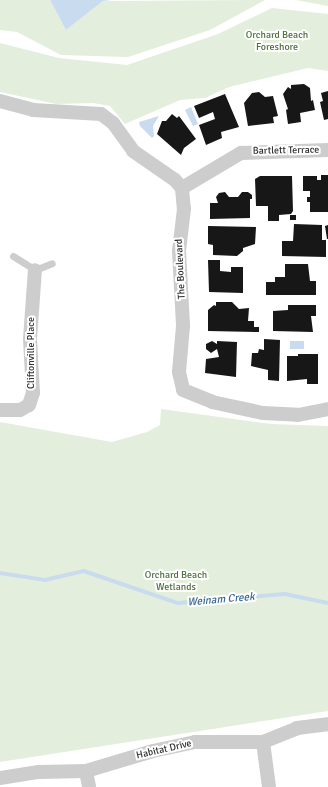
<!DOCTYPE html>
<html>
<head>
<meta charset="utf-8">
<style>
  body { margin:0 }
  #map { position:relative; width:328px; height:787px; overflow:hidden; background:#fff; font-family:Signika,sans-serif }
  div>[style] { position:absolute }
  .green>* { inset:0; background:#e4eedd }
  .water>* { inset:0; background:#c9dbee; transform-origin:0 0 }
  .stream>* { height:3.5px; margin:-1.75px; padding:0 1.75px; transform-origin:1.75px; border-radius:1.75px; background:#c9dbee }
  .building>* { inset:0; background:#171717; transform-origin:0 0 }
  .lane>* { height:7px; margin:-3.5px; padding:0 3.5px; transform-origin:3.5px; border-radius:3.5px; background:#cdcdcd }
  .street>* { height:14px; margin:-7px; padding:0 7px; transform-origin:7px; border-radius:7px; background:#cdcdcd }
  span { translate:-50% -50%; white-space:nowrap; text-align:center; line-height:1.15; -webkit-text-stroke:4px #fff; paint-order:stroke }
  .park-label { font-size:10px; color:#4c6f3a }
  .street-label { font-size:10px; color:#303030 }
  .water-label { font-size:11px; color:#396798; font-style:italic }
</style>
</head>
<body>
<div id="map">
  <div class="green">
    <div style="clip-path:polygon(0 0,50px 0,66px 30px,103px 1px,265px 0,210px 30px,128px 57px,61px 55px,17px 32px,0 30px)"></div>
    <div style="clip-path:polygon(296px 0,328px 0,328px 6px)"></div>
    <div style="clip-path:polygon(272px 8px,328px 14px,328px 71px,308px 68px,229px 87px,205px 98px,180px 100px,125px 124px,110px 106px,93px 103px,56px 104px,0 92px,0 43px,59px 58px,127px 65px,218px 34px)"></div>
    <div style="clip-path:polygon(161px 409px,271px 424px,328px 426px,328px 711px,0 762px,0 422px,112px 442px,147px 432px,160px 425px)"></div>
  </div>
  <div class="water">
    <div style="clip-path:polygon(50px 0,112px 0,103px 1px,66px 30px)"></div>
    <div style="clip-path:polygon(191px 107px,198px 124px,193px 126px,185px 110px)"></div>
    <div style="clip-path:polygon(159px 116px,153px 126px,154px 136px,152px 138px,140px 126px,139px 122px)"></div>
    <div style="left:290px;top:341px;width:14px;height:8px"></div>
  </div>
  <div class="stream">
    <div style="left:0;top:573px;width:46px;rotate:8.8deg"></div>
    <div style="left:45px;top:580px;width:40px;rotate:-13deg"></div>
    <div style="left:84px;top:571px;width:99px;rotate:18.8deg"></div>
    <div style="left:178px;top:603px;width:107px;rotate:-4.8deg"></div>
    <div style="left:285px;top:594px;width:44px;rotate:11.8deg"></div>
  </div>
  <div class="building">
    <div style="clip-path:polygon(304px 84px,310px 88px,311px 101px,313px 100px,315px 110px,300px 113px,301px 122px,288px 124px,286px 110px,288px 109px,283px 94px,288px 87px,291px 89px,291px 85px)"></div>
    <div style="clip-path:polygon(328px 91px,328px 119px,324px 120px,320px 102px,323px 101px,321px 93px)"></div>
    <div style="clip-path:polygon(259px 92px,265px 97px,273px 96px,278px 116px,273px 117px,274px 123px,248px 126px,244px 103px,252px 93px)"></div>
    <div style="clip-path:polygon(225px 94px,239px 127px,221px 132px,222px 138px,206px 145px,199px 125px,215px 119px,213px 112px,199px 118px,194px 106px)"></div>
    <div style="clip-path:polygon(172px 114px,177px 118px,179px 116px,196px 139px,184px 148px,181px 155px,157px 134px,162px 121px,166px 121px)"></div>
    <div style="clip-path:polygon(321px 175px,328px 175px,328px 212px,310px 212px,310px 202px,307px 202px,307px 197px,310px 197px,310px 191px,303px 191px,303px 176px,317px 176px,317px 180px,321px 180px)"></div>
    <div style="clip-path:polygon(260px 176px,292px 176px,293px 211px,291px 214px,279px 215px,279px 221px,268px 221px,268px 206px,256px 206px,255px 179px)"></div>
    <div style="clip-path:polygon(225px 192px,229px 197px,238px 197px,242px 192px,248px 192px,252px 195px,252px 199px,250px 199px,250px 218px,210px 219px,210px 203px,218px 203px,216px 197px,219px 193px)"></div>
    <div style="left:290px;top:215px;width:6px;height:5px"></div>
    <div style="clip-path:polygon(294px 224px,322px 225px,322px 240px,326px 240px,326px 257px,282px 256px,282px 241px,293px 241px)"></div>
    <div style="clip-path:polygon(328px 225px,328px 239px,327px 239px,325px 226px)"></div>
    <div style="clip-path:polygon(208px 226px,256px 227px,255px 244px,243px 248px,243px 251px,237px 256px,213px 255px,213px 245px,208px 244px)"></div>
    <div style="clip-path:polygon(208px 260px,220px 260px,220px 271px,231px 272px,231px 267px,243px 267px,243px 293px,209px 292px)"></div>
    <div style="clip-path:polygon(285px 264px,308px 264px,310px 281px,316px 281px,316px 295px,266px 295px,266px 282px,275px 282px,275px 277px,285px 277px)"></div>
    <div style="clip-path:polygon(216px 302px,232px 302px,239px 309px,249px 308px,248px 321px,254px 321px,254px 327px,259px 327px,259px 332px,208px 331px,208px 310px,214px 305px,216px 306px)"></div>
    <div style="clip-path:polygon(288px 305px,316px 305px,316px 316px,311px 316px,313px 332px,273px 331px,273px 311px,288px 310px)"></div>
    <div style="clip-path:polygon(264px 339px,280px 340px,279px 381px,268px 380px,268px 370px,251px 366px,252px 353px,258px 353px,259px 349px,264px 350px)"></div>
    <div style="clip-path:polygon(212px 341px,217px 344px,217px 341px,237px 342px,236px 377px,205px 373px,206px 359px,219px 357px,217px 349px,211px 353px,206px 349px,206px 344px)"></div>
    <div style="clip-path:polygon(298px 354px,318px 354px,318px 384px,307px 384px,307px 379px,287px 381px,287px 356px,298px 356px)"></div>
  </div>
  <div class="lane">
    <div style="left:13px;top:256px;width:26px;rotate:32deg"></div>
    <div style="left:35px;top:270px;width:18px;rotate:-22deg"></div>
  </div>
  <div class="street">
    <div style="left:0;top:101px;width:34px;rotate:15deg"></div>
    <div style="left:33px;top:110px;width:68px;rotate:3.4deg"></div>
    <div style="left:101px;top:114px;width:15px;rotate:37deg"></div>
    <div style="left:113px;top:123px;width:34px;rotate:54deg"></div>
    <div style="left:133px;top:151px;width:51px;rotate:34.6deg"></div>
    <div style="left:175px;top:180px;width:11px;rotate:49deg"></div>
    <div style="left:182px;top:188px;width:21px;rotate:85deg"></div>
    <div style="left:184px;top:209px;width:42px;rotate:96.8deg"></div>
    <div style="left:179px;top:251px;width:75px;rotate:86.9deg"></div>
    <div style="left:183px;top:326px;width:46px;rotate:95deg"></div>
    <div style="left:179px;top:372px;width:18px;rotate:77deg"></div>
    <div style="left:183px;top:390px;width:31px;rotate:22deg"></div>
    <div style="left:212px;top:402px;width:52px;rotate:12.2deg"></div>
    <div style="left:263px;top:413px;width:35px;rotate:3deg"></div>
    <div style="left:298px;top:415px;width:31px;rotate:-11deg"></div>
    <div style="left:182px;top:188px;width:69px;rotate:-30.7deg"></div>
    <div style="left:241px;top:153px;width:87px;rotate:-2deg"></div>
    <div style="left:0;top:410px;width:20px"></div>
    <div style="left:20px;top:410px;width:10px;rotate:-29deg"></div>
    <div style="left:29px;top:405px;width:13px;rotate:-72deg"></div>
    <div style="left:33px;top:393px;width:54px;rotate:-93.2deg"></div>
    <div style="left:30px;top:339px;width:69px;rotate:-85.9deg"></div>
    <div style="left:263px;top:742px;width:45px;rotate:82.4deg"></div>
    <div style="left:86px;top:771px;width:16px;rotate:79deg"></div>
    <div style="left:0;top:778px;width:39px;rotate:-9deg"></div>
    <div style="left:39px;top:772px;width:47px;rotate:-1.2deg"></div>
    <div style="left:86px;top:771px;width:70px;rotate:-16.6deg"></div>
    <div style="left:153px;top:751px;width:43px;rotate:-12.1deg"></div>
    <div style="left:195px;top:742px;width:68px"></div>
    <div style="left:263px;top:742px;width:37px;rotate:-22deg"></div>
    <div style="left:297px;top:728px;width:31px;rotate:-7deg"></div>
  </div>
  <div class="park-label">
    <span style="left:277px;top:41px">Orchard Beach<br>Foreshore</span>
    <span style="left:176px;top:581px">Orchard Beach<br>Wetlands</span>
  </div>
  <div class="street-label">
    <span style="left:286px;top:151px;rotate:-1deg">Bartlett Terrace</span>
    <span style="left:181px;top:269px;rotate:-93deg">The Boulevard</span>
    <span style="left:32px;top:353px;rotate:-90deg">Cliftonville Place</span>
    <span style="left:164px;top:750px;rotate:-13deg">Habitat Drive</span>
  </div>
  <div class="water-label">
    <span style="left:221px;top:600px;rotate:-5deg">Weinam Creek</span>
  </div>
</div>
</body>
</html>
